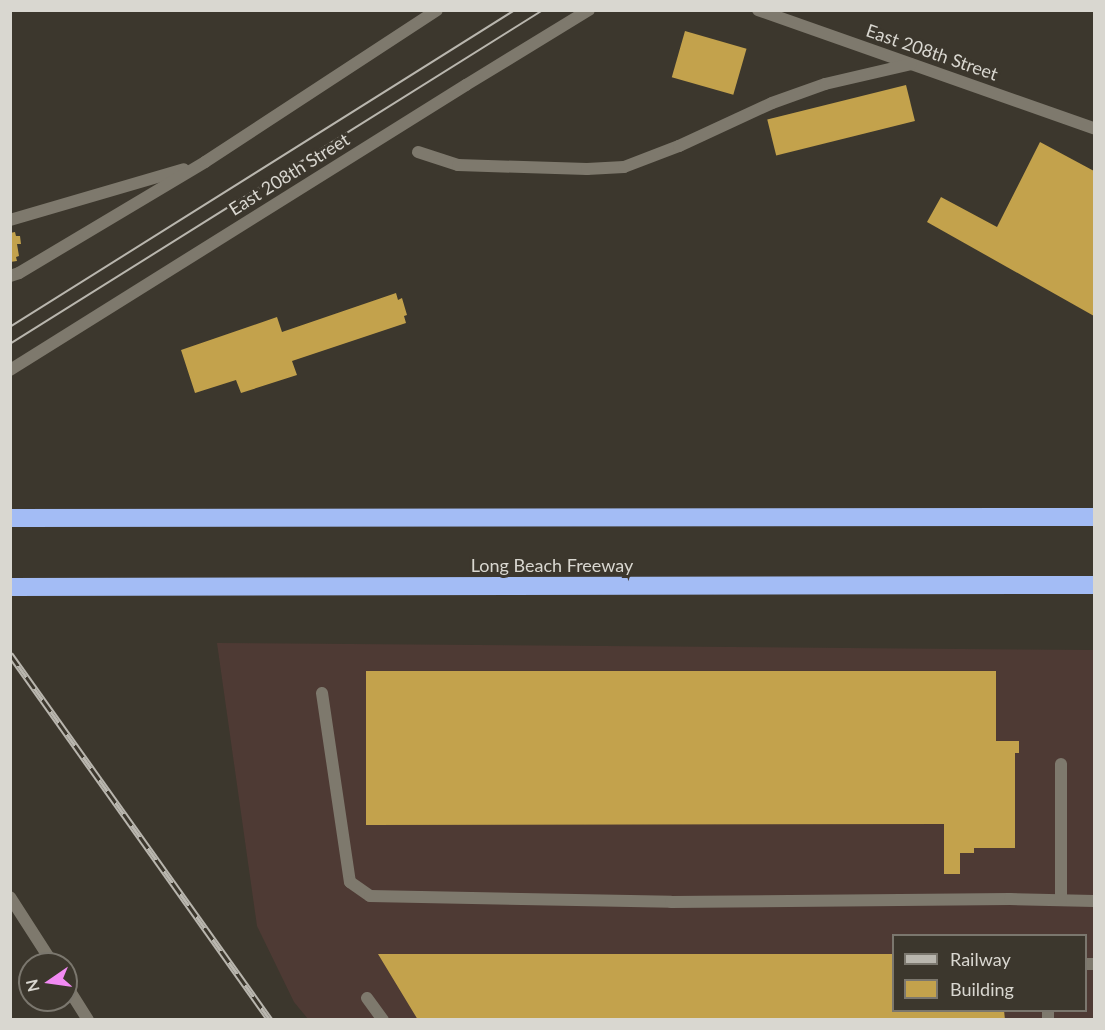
<!DOCTYPE html>
<html>
<head>
<meta charset="utf-8">
<style>
  body { margin:0 }
  #map { position:relative; width:1105px; height:1030px; overflow:hidden; background:#3c372d; font-family:Lato,sans-serif }
  div>[style] { position:absolute }
  .industrial>* { inset:0; background:#4e3a34 }
  .building>* { inset:0; background:#c3a24c; transform-origin:0 0 }
  .lane>* { height:12px; margin:-6px; padding:0 6px; transform-origin:6px; border-radius:6px; background:#7e796d }
  .highway>* { height:18px; margin:-9px; padding:0 9px; transform-origin:9px; border-radius:9px; background:#a3bcf5 }
  .tram>* { height:1.5px; margin:-0.75px; padding:0 0.75px; transform-origin:0.75px; border-radius:0.75px; background:#b9b6ae }
  .rail>* { height:7px; margin-top:-3.5px; transform-origin:0; background:repeating-linear-gradient(90deg,#3c372d 0 14px,#b9b6ae 0 28px); box-sizing:border-box; border-block:2px solid #b9b6ae }
  span { translate:-50% -50%; white-space:nowrap; text-align:center; line-height:1.15; -webkit-text-stroke:6px #3c372d; paint-order:stroke }
  .street-label { font-size:18px; color:#d9d7d0 }
  .frame { position:absolute; inset:0; border:12px solid #d9d7d0; pointer-events:none }
  .legend { position:absolute; left:892px; top:934px; width:195px; height:78px; box-sizing:border-box; background:#3c372d; border:2px solid #7b776e; margin:0; padding:8px 10px; list-style:none; font-size:18px; color:#d9d7d0 }
  .legend li { display:flex; align-items:center; gap:12px; height:30px }
  .legend b { width:30px; border:2px solid #7b776e }
  .north { position:absolute; left:18px; top:952px; width:60px; height:60px; box-sizing:border-box; background:#3c372d; border:2px solid #7b776e; border-radius:50%; rotate:257deg; font-size:16px; font-weight:700; line-height:24px; text-align:center; color:#d9d7d0 }
  .north::after { content:''; display:block; margin:auto; width:21px; height:27px; background:#f28af3; clip-path:polygon(50% 0,100% 100%,50% 72%,0 100%) }
</style>
</head>
<body>
<div id="map">
  <div class="industrial">
    <div style="clip-path:polygon(evenodd,217px 643px,1094px 650px,1094px 1019px,308px 1019px,294px 1002px,257px 926px,217px 643px,894px 936px,1086px 936px,1086px 1010px,894px 1010px,894px 936px)"></div>
  </div>
  <div class="building">
    <div style="left:685px;top:31px;width:64px;height:48px;rotate:16deg"></div>
    <div style="left:906px;top:85px;width:37px;height:143px;rotate:76deg"></div>
    <div style="clip-path:polygon(1040px 142px,1094px 171px,1094px 316px,927px 222px,941px 197px,997px 227px)"></div>
    <div style="clip-path:polygon(15px 232px,16px 236px,20px 236px,21px 244px,17px 244px,19px 256px,16px 257px,17px 261px,10px 262px,10px 233px)"></div>
    <div style="clip-path:polygon(396px 293px,398px 300px,402px 298px,407px 315px,404px 316px,406px 323px,292px 361px,297px 375px,241px 393px,236px 380px,195px 393px,181px 350px,277px 317px,282px 332px)"></div>
    <div style="clip-path:polygon(366px 671px,996px 671px,996px 741px,1019px 741px,1019px 753px,1015px 753px,1015px 848px,974px 848px,974px 853px,960px 853px,960px 874px,944px 874px,944px 824px,366px 825px)"></div>
    <div style="clip-path:polygon(378px 954px,894px 954px,894px 1010px,1004px 1010px,1005px 1020px,418px 1020px)"></div>
  </div>
  <div class="lane">
    <div style="left:758px;top:10px;width:356px;rotate:19.4deg"></div>
    <div style="left:418px;top:152px;width:42px;rotate:18deg"></div>
    <div style="left:458px;top:165px;width:129px;rotate:1.8deg"></div>
    <div style="left:587px;top:169px;width:37px;rotate:-3deg"></div>
    <div style="left:624px;top:167px;width:59px;rotate:-20.9deg"></div>
    <div style="left:679px;top:146px;width:102px;rotate:-24.8deg"></div>
    <div style="left:772px;top:103px;width:56px;rotate:-19.7deg"></div>
    <div style="left:825px;top:84px;width:88px;rotate:-13.1deg"></div>
    <div style="left:10px;top:220px;width:181px;rotate:-16.3deg"></div>
    <div style="left:10px;top:276px;width:9px;rotate:-18deg"></div>
    <div style="left:19px;top:273px;width:217px;rotate:-30.8deg"></div>
    <div style="left:205px;top:162px;width:277px;rotate:-33.2deg"></div>
    <div style="left:10px;top:370px;width:538px;rotate:-32.01deg"></div>
    <div style="left:466px;top:85px;width:144px;rotate:-31.4deg"></div>
    <div style="left:322px;top:693px;width:191px;rotate:81.6deg"></div>
    <div style="left:350px;top:882px;width:24px;rotate:35deg"></div>
    <div style="left:370px;top:896px;width:301px;rotate:1.1deg"></div>
    <div style="left:671px;top:902px;width:339px;rotate:-0.5deg"></div>
    <div style="left:1010px;top:899px;width:84px;rotate:1.4deg"></div>
    <div style="left:1061px;top:764px;width:136px;rotate:90deg"></div>
    <div style="left:10px;top:897px;width:80px;rotate:57.3deg"></div>
    <div style="left:1086px;top:964px;width:8px"></div>
    <div style="left:66px;top:985px;width:41px;rotate:57.8deg"></div>
    <div style="left:367px;top:998px;width:27px;rotate:54deg"></div>
    <div style="left:1048px;top:1020px;width:10px;rotate:-90deg"></div>
  </div>
  <div class="highway">
    <div style="left:10px;top:518px;width:1084px;rotate:-0.05deg"></div>
    <div style="left:10px;top:587px;width:1084px;rotate:-0.11deg"></div>
  </div>
  <div class="tram">
    <div style="left:10px;top:327px;width:596px;rotate:-32.12deg"></div>
    <div style="left:10px;top:344px;width:629px;rotate:-32.07deg"></div>
  </div>
  <div class="rail">
    <div style="left:10px;top:654px;width:449px;rotate:54.6deg"></div>
  </div>
  <div class="street-label">
    <span style="left:932px;top:52px;rotate:19deg">East 208th Street</span>
    <span style="left:289px;top:174px;rotate:-32deg">East 208th Street</span>
    <span style="left:552px;top:565px">Long Beach Freeway</span>
  </div>
  <div class="frame"></div>
  <ul class="legend">
  <li><b style="height:8px;background:#b9b6ae"></b>Railway</li>
  <li><b style="height:16px;background:#c3a24c"></b>Building</li>
  </ul>
  <div class="north">N</div>
</div>
</body>
</html>
